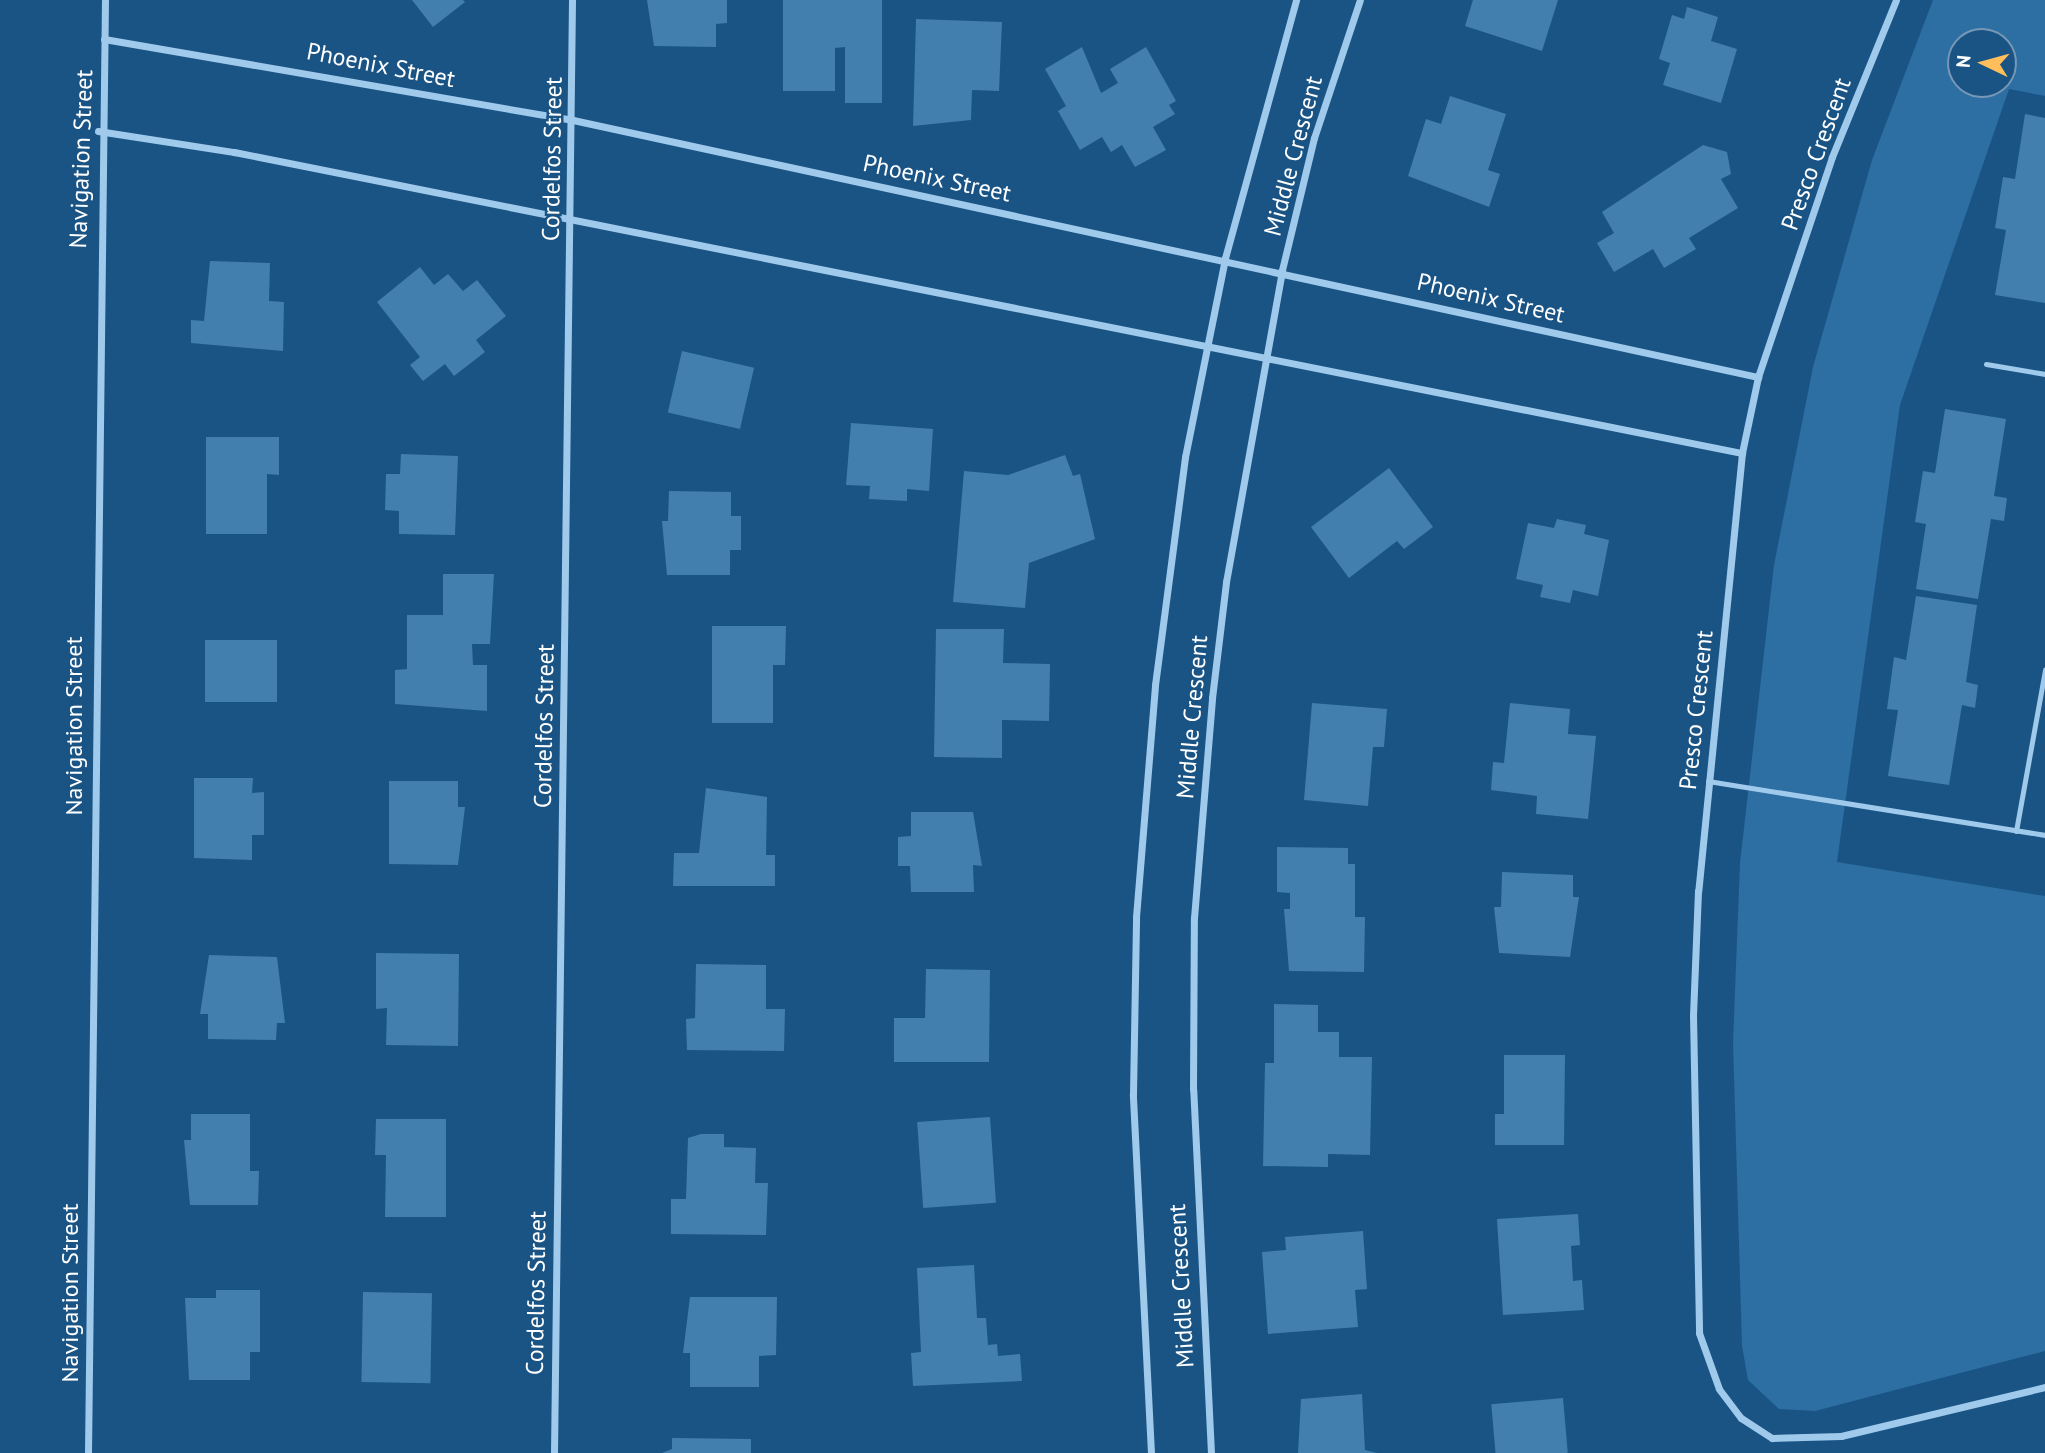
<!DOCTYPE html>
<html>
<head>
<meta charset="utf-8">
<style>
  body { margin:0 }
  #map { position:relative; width:2045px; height:1453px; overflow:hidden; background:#1a5485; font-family:"PT Sans",sans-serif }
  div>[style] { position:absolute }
  .green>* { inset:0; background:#2d6ea3 }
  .building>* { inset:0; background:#427eae; transform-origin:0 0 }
  .lane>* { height:5px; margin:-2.5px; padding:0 2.5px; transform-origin:2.5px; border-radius:2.5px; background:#a0caec }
  .street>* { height:7px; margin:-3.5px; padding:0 3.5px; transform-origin:3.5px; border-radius:3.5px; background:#a0caec }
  span { translate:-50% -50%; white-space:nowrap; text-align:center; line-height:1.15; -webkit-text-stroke:5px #1a5485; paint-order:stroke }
  .street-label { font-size:24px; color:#fff }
  .north { position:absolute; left:1947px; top:28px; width:70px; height:70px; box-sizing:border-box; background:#1a5485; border:2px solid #7698b6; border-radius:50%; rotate:275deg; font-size:19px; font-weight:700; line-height:28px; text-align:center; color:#fff }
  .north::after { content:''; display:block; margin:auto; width:24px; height:32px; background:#febe5b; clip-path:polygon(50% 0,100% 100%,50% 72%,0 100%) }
</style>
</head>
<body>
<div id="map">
  <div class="green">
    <div style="clip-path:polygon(evenodd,1933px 0,2045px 0,2045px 96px,2009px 89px,1900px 405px,1837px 862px,2045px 896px,2045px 1351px,1815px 1411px,1779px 1409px,1748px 1380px,1742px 1346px,1733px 1043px,1740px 863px,1774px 565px,1813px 367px,1872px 160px,1933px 0,1961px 42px,2003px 42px,2003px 84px,1961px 84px,1961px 42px)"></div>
  </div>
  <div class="building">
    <div style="clip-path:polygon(412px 0,463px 0,465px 2px,433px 27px)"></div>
    <div style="clip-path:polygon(647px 0,727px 0,727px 23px,716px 24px,716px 47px,654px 46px)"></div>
    <div style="clip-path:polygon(783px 0,882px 0,882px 103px,845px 103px,845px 47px,835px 48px,835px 91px,783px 91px)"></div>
    <div style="clip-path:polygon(1473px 0,1558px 0,1542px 51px,1465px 26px)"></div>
    <div style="clip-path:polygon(1687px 7px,1718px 17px,1711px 41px,1737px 49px,1721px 103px,1663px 85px,1670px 63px,1659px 59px,1672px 15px,1684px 19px)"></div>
    <div style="clip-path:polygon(916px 19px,1002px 22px,999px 91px,972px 90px,971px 120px,913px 126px)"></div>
    <div style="clip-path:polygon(1082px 47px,1101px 93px,1118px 83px,1110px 69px,1146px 47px,1176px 101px,1169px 105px,1175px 114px,1153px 127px,1166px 150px,1135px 167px,1122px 145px,1111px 152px,1102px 137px,1080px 150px,1058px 111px,1066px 106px,1045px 69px)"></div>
    <div style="clip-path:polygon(1450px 96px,1506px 114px,1488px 170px,1500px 174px,1489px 207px,1408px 176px,1426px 119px,1441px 124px)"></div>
    <div style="clip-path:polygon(2025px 114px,2045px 118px,2045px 303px,1995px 295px,2006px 230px,1995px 228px,2003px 177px,2015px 179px)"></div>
    <div style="clip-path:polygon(1703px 145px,1727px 152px,1731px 174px,1721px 179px,1738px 208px,1689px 238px,1696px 249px,1664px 268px,1653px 249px,1614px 272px,1597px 243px,1614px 233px,1602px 212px)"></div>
    <div style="clip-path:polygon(210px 261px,270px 263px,269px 301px,284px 302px,283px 351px,191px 343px,191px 320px,204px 321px)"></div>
    <div style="clip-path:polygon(420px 267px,434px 285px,448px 274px,463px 291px,477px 280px,506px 316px,476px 340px,485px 352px,454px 376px,445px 364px,423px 381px,410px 365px,420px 357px,377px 302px)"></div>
    <div style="left:682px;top:351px;width:74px;height:63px;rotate:13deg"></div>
    <div style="clip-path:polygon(1945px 409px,2006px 419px,1994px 496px,2007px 498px,2004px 521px,1991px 519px,1978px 599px,1916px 589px,1926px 524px,1915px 522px,1923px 471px,1935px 473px)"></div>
    <div style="clip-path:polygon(851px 423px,933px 429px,929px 491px,907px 489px,907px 501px,869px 499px,870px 486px,846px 485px)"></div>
    <div style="clip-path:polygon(206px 437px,279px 437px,279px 475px,267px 474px,267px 534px,206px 534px)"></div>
    <div style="clip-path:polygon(401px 454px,458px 456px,455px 535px,399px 534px,399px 511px,385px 510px,386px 474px,400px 474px)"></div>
    <div style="clip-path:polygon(1065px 455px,1073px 476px,1080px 474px,1095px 539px,1029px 563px,1025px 608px,953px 602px,964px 471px,1008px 475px)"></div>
    <div style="clip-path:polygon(1389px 468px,1433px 527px,1404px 549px,1397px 541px,1349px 578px,1311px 527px)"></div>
    <div style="clip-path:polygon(669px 491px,731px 492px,731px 516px,741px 516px,741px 550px,730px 550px,730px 575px,667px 575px,662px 521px,668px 521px)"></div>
    <div style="clip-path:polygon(1557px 519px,1586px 525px,1584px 534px,1609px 540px,1598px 596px,1573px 590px,1570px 603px,1540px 597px,1543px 585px,1516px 579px,1528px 523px,1554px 528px)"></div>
    <div style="clip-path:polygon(443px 574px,494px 574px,490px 644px,472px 644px,473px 665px,487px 665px,487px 711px,395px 704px,395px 670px,407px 669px,407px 615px,443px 615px)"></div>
    <div style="clip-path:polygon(1916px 596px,1977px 605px,1966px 682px,1978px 685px,1975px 708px,1962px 705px,1949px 785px,1888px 776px,1898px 710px,1887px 709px,1894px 657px,1906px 660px)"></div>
    <div style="clip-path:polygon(712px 626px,786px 626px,785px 665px,773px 665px,773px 723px,712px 723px)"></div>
    <div style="clip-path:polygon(936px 629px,1004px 629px,1003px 663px,1050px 664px,1049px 721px,1002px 720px,1002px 758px,934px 757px)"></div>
    <div style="left:205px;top:640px;width:72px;height:62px"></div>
    <div style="clip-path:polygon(1312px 703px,1387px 709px,1384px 747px,1373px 747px,1368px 806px,1304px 800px)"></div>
    <div style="clip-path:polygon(1510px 703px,1570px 709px,1568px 734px,1596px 736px,1588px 819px,1536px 814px,1537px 796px,1491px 790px,1493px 762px,1504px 763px)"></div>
    <div style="clip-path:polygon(194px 778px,253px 778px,252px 793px,264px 792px,264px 835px,252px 835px,252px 860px,194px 858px)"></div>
    <div style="clip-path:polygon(389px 781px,458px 781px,458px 807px,465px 807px,458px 865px,389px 864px)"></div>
    <div style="clip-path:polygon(706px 788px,767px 797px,766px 855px,775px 855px,775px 886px,673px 886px,674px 853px,699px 853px)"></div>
    <div style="clip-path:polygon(911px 812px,973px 812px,982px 866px,973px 865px,974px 892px,911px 892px,910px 866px,898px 866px,898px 837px,911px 836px)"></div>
    <div style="clip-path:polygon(1277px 847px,1348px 848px,1348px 864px,1355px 864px,1355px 917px,1365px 917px,1364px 972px,1289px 971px,1284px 909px,1290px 909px,1290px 893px,1277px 892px)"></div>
    <div style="clip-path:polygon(1502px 872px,1573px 875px,1573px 897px,1579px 897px,1570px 957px,1499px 953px,1494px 907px,1501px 907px)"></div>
    <div style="clip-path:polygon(376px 953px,459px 954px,458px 1046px,386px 1045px,387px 1008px,376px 1009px)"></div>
    <div style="clip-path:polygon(209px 955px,277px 957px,285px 1023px,277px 1023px,276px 1040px,208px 1039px,208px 1014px,200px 1014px)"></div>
    <div style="clip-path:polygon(696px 964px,766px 965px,766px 1009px,785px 1009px,784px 1051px,687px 1050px,686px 1019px,695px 1018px)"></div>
    <div style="clip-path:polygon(926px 969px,990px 970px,989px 1062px,894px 1062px,894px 1018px,925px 1018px)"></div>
    <div style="clip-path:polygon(1274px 1004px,1318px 1005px,1318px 1032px,1339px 1032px,1339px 1057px,1372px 1057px,1370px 1155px,1328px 1154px,1328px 1167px,1263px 1166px,1265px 1063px,1274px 1063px)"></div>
    <div style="clip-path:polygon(1504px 1055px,1565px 1055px,1564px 1145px,1495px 1145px,1495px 1114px,1504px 1114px)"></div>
    <div style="clip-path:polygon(191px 1114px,250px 1114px,250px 1171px,259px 1171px,258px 1205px,190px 1205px,184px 1140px,191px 1140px)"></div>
    <div style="left:990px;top:1117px;width:86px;height:73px;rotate:86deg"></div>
    <div style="clip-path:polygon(376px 1119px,446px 1119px,446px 1217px,385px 1217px,386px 1155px,375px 1155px)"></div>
    <div style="clip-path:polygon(701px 1134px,724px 1134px,724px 1147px,756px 1148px,755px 1183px,768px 1183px,766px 1235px,671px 1234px,671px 1199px,686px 1199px,688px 1138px)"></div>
    <div style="clip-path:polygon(1578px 1214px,1580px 1245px,1571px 1246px,1573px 1281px,1582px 1280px,1584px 1310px,1503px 1315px,1497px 1219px)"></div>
    <div style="clip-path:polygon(1363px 1231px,1367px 1289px,1355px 1290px,1358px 1327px,1268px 1334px,1262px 1252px,1286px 1250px,1285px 1237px)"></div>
    <div style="clip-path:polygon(974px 1265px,977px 1318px,986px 1318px,988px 1345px,997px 1344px,998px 1356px,1020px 1354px,1022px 1381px,913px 1386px,911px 1353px,921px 1352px,917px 1268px)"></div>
    <div style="clip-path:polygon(216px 1290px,260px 1290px,260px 1352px,250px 1352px,250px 1380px,189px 1380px,185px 1298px,216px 1298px)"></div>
    <div style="left:363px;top:1292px;width:69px;height:90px;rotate:1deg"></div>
    <div style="clip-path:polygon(690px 1297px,777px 1297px,776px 1355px,759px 1356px,759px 1387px,690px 1387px,690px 1353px,683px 1353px)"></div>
    <div style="clip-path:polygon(1362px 1394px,1365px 1450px,1377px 1453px,1298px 1453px,1301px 1399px)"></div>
    <div style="left:1563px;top:1398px;width:55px;height:72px;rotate:85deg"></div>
    <div style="clip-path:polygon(672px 1438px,751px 1439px,751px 1453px,662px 1453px,672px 1449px)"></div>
  </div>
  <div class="lane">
    <div style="left:1986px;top:364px;width:60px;rotate:9.6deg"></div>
    <div style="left:1708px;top:781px;width:341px;rotate:9.1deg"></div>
    <div style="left:2016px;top:831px;width:164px;rotate:-79.8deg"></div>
  </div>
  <div class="street">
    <div style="left:1896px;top:0;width:170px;rotate:112.2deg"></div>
    <div style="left:1832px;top:157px;width:232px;rotate:108.6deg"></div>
    <div style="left:1758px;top:377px;width:78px;rotate:101.9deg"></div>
    <div style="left:1742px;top:453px;width:440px;rotate:95.7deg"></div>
    <div style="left:1698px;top:891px;width:124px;rotate:92.3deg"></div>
    <div style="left:1693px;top:1015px;width:318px;rotate:88.9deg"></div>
    <div style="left:1699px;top:1333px;width:59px;rotate:70.3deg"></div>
    <div style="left:1719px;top:1389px;width:36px;rotate:53deg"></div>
    <div style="left:1741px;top:1418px;width:37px;rotate:33deg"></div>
    <div style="left:1772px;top:1438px;width:69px;rotate:-1.7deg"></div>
    <div style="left:1841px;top:1436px;width:210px;rotate:-13.5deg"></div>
    <div style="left:104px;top:39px;width:476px;rotate:9.8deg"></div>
    <div style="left:573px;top:120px;width:1213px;rotate:12.24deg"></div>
    <div style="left:98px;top:131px;width:138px;rotate:8.8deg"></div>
    <div style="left:234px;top:152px;width:1538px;rotate:11.29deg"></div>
    <div style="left:88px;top:1453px;width:1453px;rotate:-89.33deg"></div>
    <div style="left:554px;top:1453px;width:1453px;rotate:-89.29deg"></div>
    <div style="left:1151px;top:1453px;width:359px;rotate:-92.9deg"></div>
    <div style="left:1133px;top:1094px;width:177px;rotate:-89deg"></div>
    <div style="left:1136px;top:917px;width:233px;rotate:-85.3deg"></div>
    <div style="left:1155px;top:685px;width:230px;rotate:-82.5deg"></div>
    <div style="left:1185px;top:457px;width:203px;rotate:-78.6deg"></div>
    <div style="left:1225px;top:258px;width:268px;rotate:-74.6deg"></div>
    <div style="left:1211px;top:1453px;width:364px;rotate:-92.8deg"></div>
    <div style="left:1193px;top:1089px;width:171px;rotate:-89.7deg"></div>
    <div style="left:1194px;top:918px;width:221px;rotate:-85.3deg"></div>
    <div style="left:1212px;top:698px;width:117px;rotate:-83.1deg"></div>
    <div style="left:1226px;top:582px;width:317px;rotate:-79.8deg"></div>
    <div style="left:1282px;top:270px;width:136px;rotate:-76.4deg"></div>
    <div style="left:1314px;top:138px;width:145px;rotate:-71.6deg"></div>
  </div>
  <div class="street-label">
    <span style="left:381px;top:65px;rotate:11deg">Phoenix Street</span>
    <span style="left:1816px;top:154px;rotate:-70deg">Presco Crescent</span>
    <span style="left:1293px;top:156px;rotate:-75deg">Middle Crescent</span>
    <span style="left:81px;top:159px;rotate:-88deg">Navigation Street</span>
    <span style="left:552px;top:159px;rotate:-89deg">Cordelfos Street</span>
    <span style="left:937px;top:178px;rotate:12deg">Phoenix Street</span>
    <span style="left:1491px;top:298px;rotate:13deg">Phoenix Street</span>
    <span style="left:1696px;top:710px;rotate:-84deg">Presco Crescent</span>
    <span style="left:1192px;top:717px;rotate:-85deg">Middle Crescent</span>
    <span style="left:74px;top:726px;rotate:-90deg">Navigation Street</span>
    <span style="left:544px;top:726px;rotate:-89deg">Cordelfos Street</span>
    <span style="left:1181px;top:1286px;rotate:-93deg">Middle Crescent</span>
    <span style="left:70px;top:1293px;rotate:-90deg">Navigation Street</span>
    <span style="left:536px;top:1293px;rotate:-89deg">Cordelfos Street</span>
  </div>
  <div class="north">N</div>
</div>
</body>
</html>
